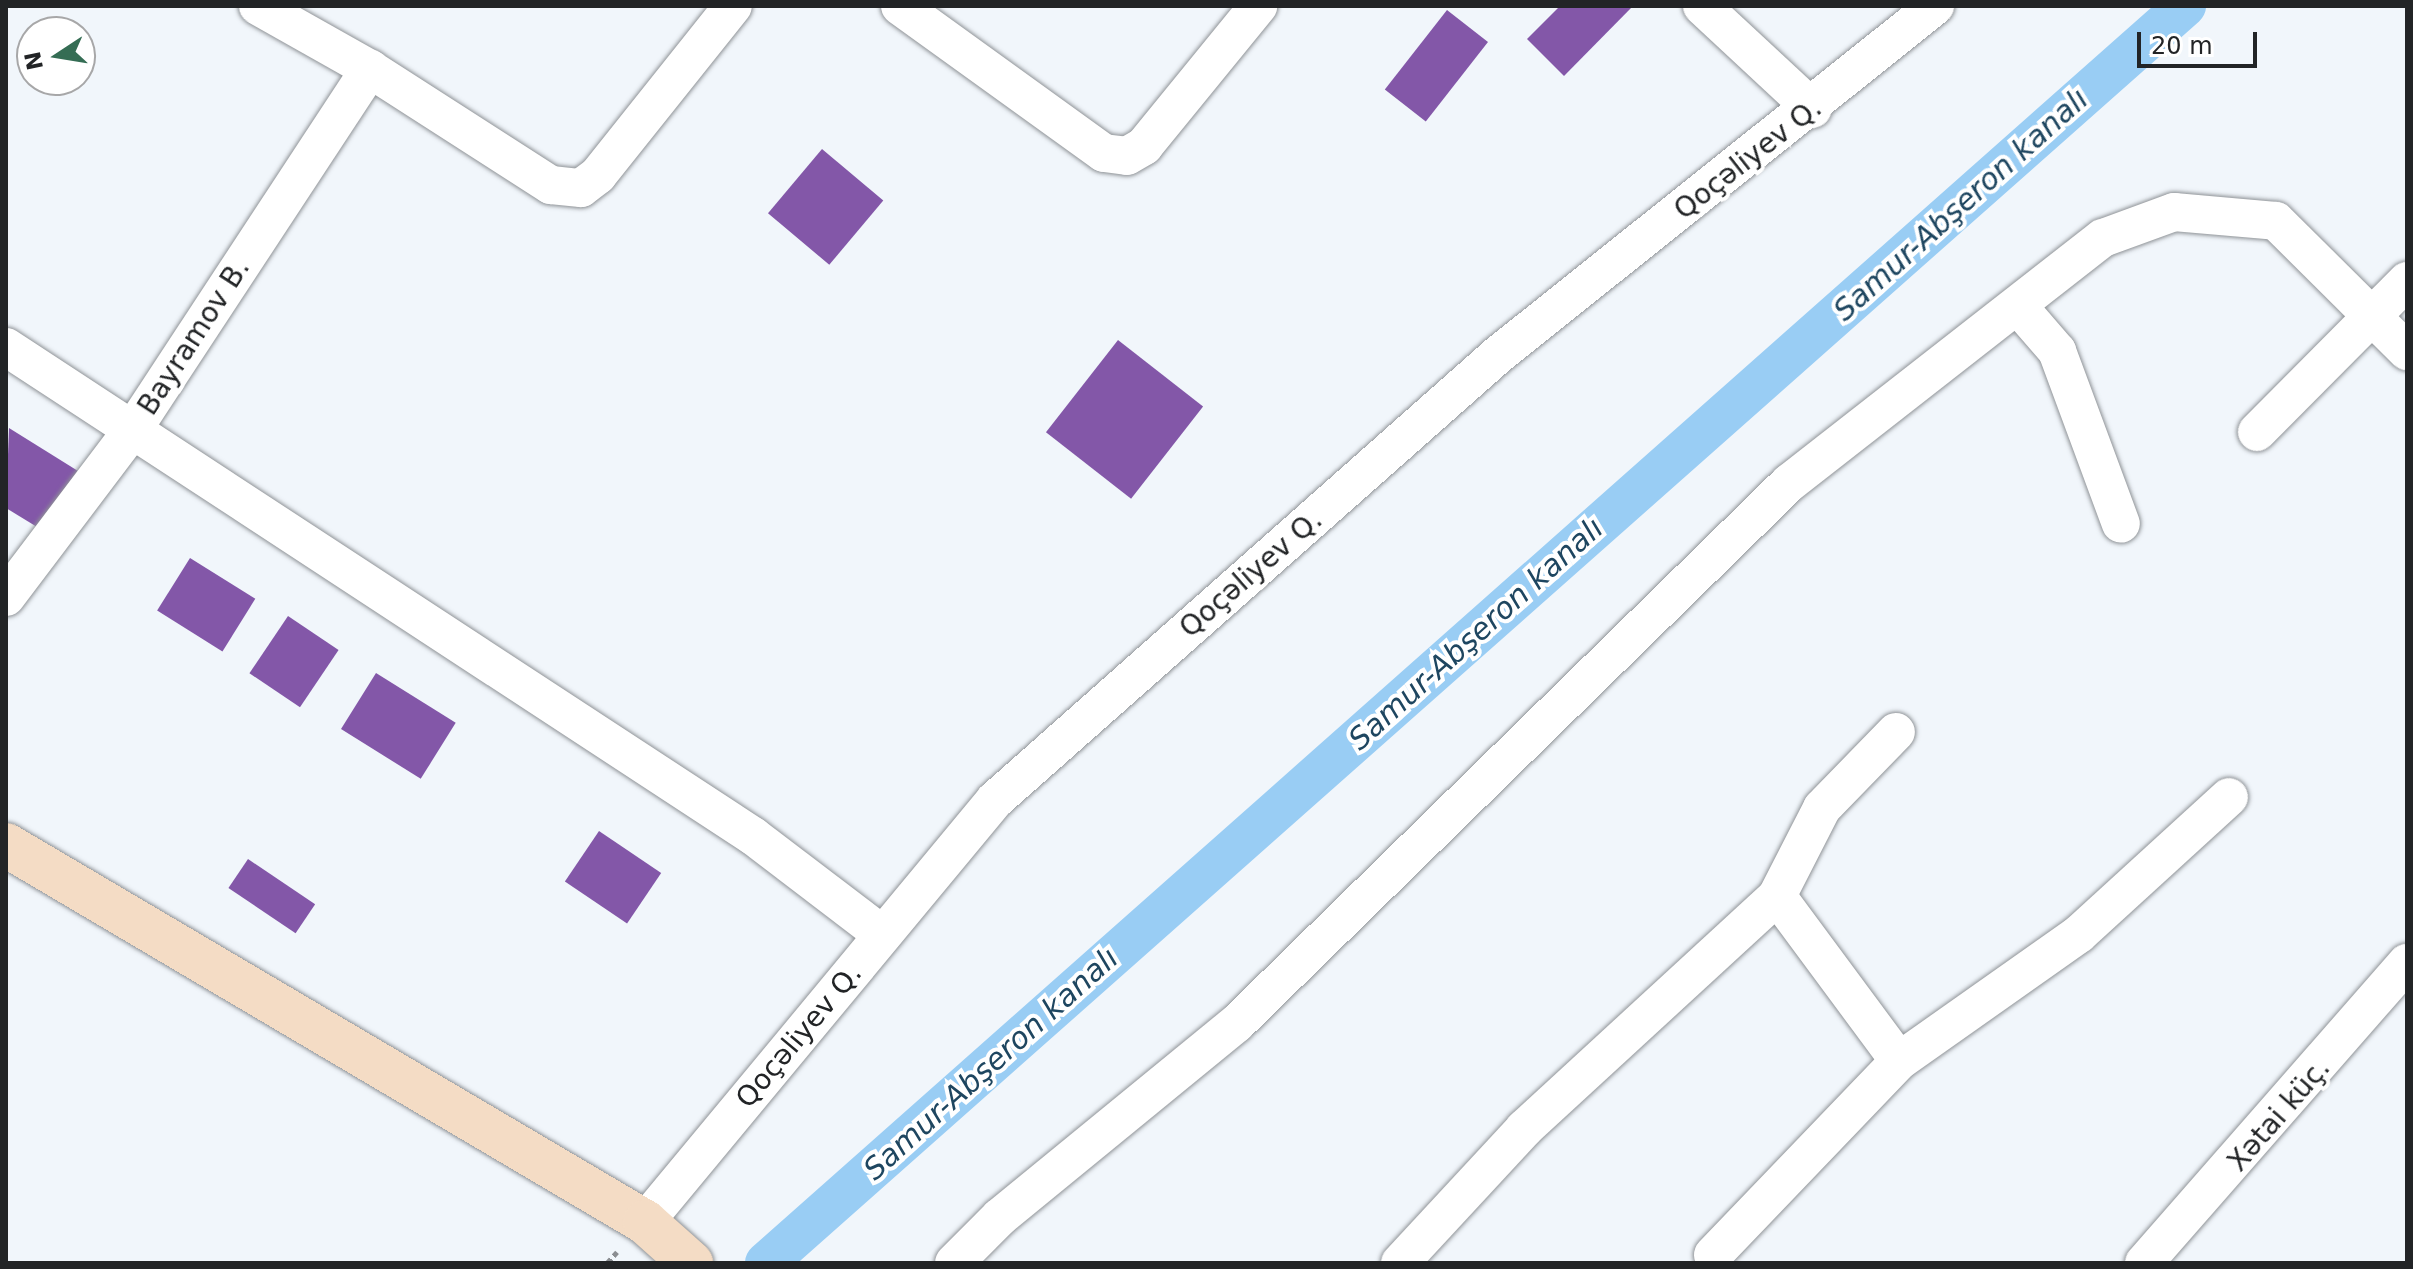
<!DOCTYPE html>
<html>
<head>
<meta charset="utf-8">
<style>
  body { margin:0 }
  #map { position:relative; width:2413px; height:1269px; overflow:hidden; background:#f1f6fb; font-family:"DejaVu Sans",sans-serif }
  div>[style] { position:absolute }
  .canal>* { height:42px; margin:-21px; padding:0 21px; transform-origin:21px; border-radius:21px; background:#99cdf4 }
  .building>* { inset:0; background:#8357a8; transform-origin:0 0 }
  .path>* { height:5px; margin-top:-2.5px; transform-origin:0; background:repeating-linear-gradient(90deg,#8a8d91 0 6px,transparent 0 10px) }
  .roads { filter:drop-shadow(0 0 2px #8f9397) drop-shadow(0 0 2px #8f9397) }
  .street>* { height:38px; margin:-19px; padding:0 19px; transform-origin:19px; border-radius:19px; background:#fff }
  .secondary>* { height:44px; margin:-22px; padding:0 22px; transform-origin:22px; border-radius:22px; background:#f4dcc5 }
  span { translate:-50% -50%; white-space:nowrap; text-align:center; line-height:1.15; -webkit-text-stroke:8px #fff; paint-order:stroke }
  .street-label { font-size:28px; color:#222426 }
  .water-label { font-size:30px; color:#1e4660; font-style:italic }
  .frame { position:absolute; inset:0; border:8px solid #222426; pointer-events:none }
  .north { position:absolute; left:16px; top:16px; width:80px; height:80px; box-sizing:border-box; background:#fff; border:2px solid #a7a7a8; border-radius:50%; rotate:258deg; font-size:22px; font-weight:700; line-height:32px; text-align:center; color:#222426 }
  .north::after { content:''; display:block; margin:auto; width:28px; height:36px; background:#356d54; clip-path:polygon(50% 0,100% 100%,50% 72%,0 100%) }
  .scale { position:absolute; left:2137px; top:32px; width:120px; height:36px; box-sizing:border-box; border:4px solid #222426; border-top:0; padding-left:10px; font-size:24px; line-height:28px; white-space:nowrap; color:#222426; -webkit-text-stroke:6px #fff; paint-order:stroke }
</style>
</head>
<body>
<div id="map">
  <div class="canal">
    <div style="left:766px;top:1263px;width:1896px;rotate:-41.54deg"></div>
  </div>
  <div class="building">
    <div style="clip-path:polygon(1560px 6px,1633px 6px,1564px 76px,1527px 39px)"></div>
    <div style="left:1447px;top:10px;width:52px;height:101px;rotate:38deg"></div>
    <div style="left:822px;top:149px;width:80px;height:84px;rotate:40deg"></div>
    <div style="left:1118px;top:340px;width:108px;height:117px;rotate:38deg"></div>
    <div style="clip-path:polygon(9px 428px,78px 471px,42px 530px,6px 508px)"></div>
    <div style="left:190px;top:558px;width:77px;height:62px;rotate:32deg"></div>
    <div style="left:288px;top:616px;width:61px;height:69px;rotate:34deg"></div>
    <div style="left:376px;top:673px;width:94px;height:66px;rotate:32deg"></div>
    <div style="left:599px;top:831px;width:75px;height:61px;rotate:34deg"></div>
    <div style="left:248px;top:859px;width:81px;height:35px;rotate:34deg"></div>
  </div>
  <div class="path">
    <div style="left:607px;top:1263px;width:15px;rotate:-48deg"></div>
  </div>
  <div class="roads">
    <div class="street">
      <div style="left:258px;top:6px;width:129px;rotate:29.4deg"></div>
      <div style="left:370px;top:69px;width:215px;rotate:32.7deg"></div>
      <div style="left:551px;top:185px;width:30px;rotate:6deg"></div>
      <div style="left:581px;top:188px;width:21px;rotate:-37deg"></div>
      <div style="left:598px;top:175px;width:216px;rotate:-51.4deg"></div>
      <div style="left:900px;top:6px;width:251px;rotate:35.8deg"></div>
      <div style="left:1104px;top:153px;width:23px;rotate:7deg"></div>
      <div style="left:1127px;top:156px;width:20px;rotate:-30deg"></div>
      <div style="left:1144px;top:146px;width:181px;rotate:-50.8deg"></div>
      <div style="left:1702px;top:6px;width:151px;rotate:42.9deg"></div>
      <div style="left:2018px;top:306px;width:60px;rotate:49.1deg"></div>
      <div style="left:2057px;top:351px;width:184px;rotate:69.7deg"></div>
      <div style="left:6px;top:347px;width:893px;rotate:33.21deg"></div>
      <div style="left:753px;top:836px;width:163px;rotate:37.3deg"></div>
      <div style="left:2257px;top:432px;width:213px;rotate:-45.2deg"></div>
      <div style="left:6px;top:597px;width:212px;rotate:-52.9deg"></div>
      <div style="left:134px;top:428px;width:430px;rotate:-56.7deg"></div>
      <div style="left:1777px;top:896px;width:205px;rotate:53.5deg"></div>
      <div style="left:645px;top:1222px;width:548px;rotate:-50.33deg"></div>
      <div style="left:995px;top:800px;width:673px;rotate:-41.51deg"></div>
      <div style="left:1499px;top:354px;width:558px;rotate:-38.6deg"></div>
      <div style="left:1713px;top:1255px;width:269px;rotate:-46.2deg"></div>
      <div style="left:1899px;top:1061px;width:220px;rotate:-35.2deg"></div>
      <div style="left:2079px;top:934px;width:203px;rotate:-42.4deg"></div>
      <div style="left:954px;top:1263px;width:65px;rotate:-45deg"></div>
      <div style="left:1000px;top:1217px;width:305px;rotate:-39.3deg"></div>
      <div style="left:1236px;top:1024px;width:774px;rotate:-44.37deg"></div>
      <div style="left:1789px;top:483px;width:398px;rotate:-38deg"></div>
      <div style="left:2103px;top:238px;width:76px;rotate:-20.1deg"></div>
      <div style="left:2174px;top:212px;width:102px;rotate:5deg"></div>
      <div style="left:2276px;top:221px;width:185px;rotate:44.8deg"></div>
      <div style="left:1400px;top:1263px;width:183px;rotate:-47.2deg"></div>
      <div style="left:1524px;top:1129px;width:344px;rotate:-42.6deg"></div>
      <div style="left:1777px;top:896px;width:99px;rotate:-62.9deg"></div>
      <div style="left:1822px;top:808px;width:106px;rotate:-45.8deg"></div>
      <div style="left:2144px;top:1263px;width:399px;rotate:-48.8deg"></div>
    </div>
    <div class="secondary">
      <div style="left:6px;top:845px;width:742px;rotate:30.54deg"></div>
      <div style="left:645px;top:1222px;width:62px;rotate:41.7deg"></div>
    </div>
  </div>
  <div class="street-label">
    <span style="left:1748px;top:159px;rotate:-38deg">Qoçəliyev Q.</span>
    <span style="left:194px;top:337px;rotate:-57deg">Bayramov B.</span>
    <span style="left:1251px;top:574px;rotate:-41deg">Qoçəliyev Q.</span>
    <span style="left:799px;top:1036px;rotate:-50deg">Qoçəliyev Q.</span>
    <span style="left:2279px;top:1115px;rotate:-49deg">Xətai küç.</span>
  </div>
  <div class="water-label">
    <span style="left:1961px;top:205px;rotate:-42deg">Samur-Abşeron kanalı</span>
    <span style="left:1476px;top:634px;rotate:-42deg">Samur-Abşeron kanalı</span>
    <span style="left:991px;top:1064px;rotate:-42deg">Samur-Abşeron kanalı</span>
  </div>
  <div class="frame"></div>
  <div class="north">N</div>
  <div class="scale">20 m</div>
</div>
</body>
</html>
